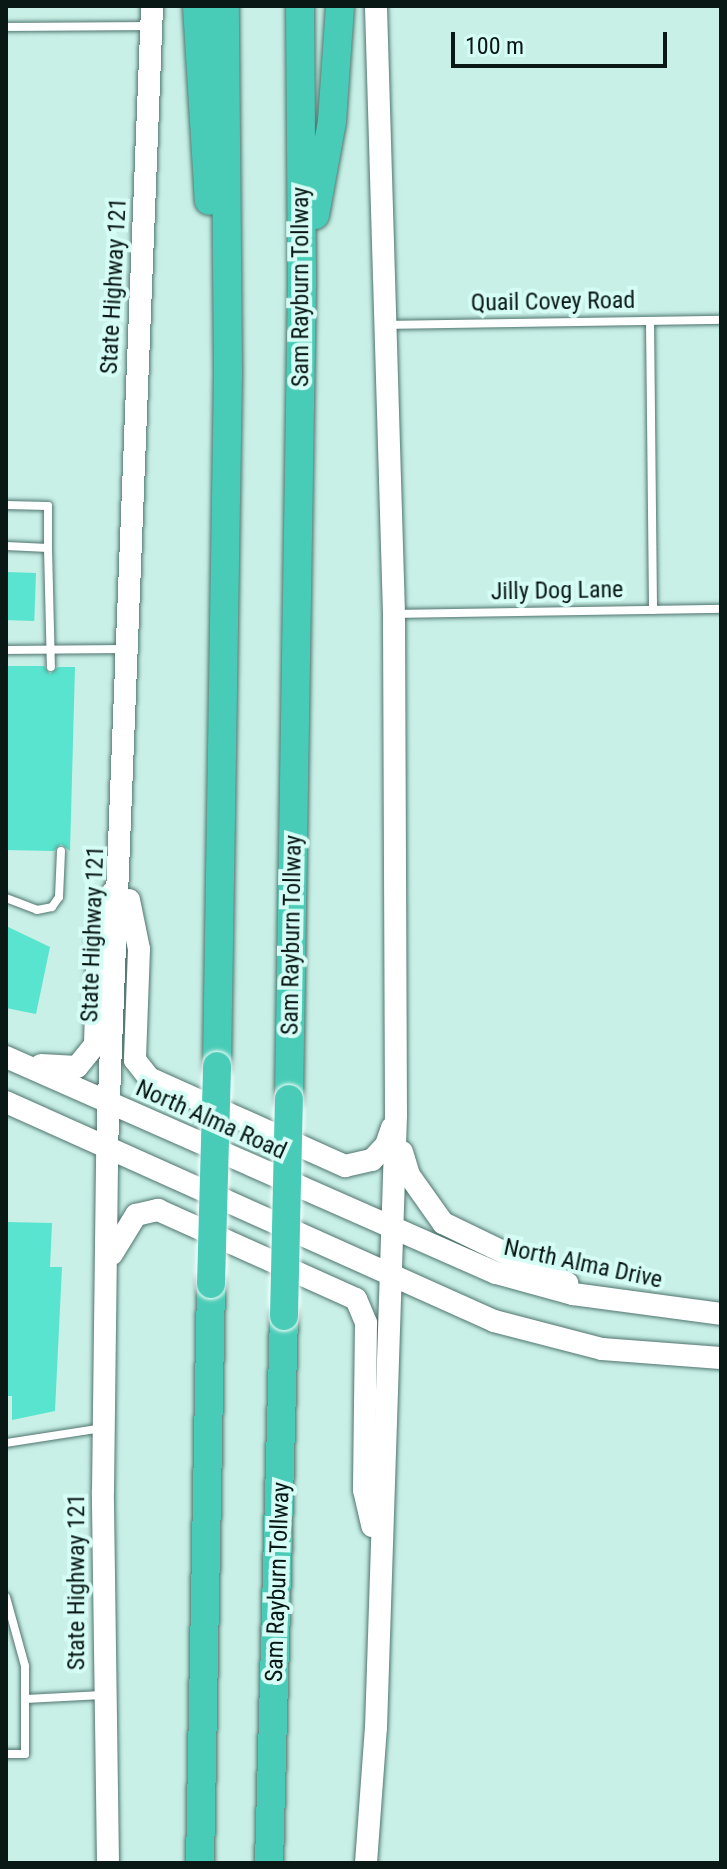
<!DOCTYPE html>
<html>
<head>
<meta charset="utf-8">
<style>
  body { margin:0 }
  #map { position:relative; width:727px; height:1869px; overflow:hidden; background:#c8f0e7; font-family:"Roboto Condensed",sans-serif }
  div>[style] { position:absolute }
  .building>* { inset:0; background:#58e4ce; transform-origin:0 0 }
  .roads { filter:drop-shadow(0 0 2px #50756e) drop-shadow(0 0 2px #50756e) }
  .service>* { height:8px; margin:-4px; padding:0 4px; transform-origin:4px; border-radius:4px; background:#fff }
  .secondary>* { height:22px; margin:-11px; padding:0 11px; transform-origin:11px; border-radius:11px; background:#fff }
  .motorway>* { height:28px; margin:-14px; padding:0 14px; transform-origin:14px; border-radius:14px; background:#49ccb7 }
  .bridges { filter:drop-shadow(0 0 2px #fff) drop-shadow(0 0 2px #fff) }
  .motorway-bridge>* { height:28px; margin:-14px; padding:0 14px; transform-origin:14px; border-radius:14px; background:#49ccb7 }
  span { translate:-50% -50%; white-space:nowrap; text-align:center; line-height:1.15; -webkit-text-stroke:8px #d5fdf5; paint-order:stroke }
  .street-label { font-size:24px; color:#091815 }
  .frame { position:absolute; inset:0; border:8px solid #091815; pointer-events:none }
  .scale { position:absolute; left:451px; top:32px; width:216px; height:36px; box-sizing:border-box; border:4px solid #091815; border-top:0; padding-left:10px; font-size:24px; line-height:28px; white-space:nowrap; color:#091815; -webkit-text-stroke:6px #d5fdf5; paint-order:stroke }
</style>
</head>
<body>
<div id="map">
  <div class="building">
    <div style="left:6px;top:572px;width:30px;height:48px;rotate:2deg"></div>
    <div style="clip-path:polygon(6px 666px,44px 666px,50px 674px,58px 667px,75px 667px,70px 851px,61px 844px,54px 851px,6px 850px)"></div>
    <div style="clip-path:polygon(6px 926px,50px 947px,36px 1014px,6px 1008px)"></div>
    <div style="clip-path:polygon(6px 1222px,52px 1223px,50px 1267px,62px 1267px,55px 1411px,12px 1420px,12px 1396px,6px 1396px)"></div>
  </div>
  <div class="roads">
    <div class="service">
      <div style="left:6px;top:27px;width:145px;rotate:-0.4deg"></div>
      <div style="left:650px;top:321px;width:289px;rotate:89.4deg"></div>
      <div style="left:386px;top:325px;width:335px;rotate:-0.9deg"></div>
      <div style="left:6px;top:505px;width:42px;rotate:1.4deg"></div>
      <div style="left:48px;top:506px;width:42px;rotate:90deg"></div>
      <div style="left:6px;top:546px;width:42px;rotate:2.7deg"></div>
      <div style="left:48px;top:548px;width:119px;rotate:88.6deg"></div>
      <div style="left:395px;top:614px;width:326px;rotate:-0.9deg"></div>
      <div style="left:6px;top:650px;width:117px;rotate:-0.5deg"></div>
      <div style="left:6px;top:898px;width:33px;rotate:21deg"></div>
      <div style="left:37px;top:910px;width:15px;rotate:-11deg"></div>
      <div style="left:52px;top:907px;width:12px;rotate:-55deg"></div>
      <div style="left:59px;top:897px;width:46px;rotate:-87.5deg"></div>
      <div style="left:6px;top:1443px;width:98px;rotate:-8.8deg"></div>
      <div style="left:6px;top:1597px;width:72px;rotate:74.6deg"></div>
      <div style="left:25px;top:1666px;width:33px;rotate:90deg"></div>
      <div style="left:6px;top:1754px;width:19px"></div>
      <div style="left:25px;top:1754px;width:55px;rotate:-90deg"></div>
      <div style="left:25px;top:1699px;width:78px;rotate:-2.9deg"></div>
    </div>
    <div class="secondary">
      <div style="left:129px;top:900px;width:50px;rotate:78.5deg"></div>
      <div style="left:139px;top:949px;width:111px;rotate:92.1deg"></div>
      <div style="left:135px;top:1060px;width:23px;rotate:52deg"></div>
      <div style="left:149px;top:1078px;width:215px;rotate:24.2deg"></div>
      <div style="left:345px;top:1166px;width:28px;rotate:-13deg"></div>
      <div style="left:372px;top:1160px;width:21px;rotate:-47deg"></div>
      <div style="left:386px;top:1145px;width:18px;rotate:-71deg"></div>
      <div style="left:6px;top:1057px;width:535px;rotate:23.79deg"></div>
      <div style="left:496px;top:1273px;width:80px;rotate:15.3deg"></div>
      <div style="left:573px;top:1294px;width:149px;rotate:7.7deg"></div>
      <div style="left:41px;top:1065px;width:36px;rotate:3deg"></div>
      <div style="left:77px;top:1067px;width:28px;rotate:-51deg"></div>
      <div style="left:95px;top:1045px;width:109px;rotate:-88.4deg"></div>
      <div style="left:98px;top:936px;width:46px;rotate:-71.2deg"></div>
      <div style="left:6px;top:1102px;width:535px;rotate:24.17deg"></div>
      <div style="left:494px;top:1321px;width:112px;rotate:14.5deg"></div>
      <div style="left:602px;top:1349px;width:119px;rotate:4.3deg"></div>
      <div style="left:402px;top:1152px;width:24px;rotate:73deg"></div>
      <div style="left:409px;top:1175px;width:59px;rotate:54.7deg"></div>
      <div style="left:443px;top:1223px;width:138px;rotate:25.8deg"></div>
      <div style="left:112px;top:1254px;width:46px;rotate:-58.4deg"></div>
      <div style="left:136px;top:1215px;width:23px;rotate:-13deg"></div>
      <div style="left:158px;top:1210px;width:217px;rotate:24.2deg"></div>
      <div style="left:356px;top:1299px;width:26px;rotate:67deg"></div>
      <div style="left:366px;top:1323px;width:167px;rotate:90.7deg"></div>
      <div style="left:364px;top:1490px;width:37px;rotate:77deg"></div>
      <div style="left:108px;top:1863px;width:372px;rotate:-90.8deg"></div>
      <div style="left:103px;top:1491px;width:343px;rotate:-89.3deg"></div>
      <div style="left:107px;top:1148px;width:1143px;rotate:-87.74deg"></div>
      <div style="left:366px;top:1863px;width:135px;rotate:-85.8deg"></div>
      <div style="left:376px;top:1728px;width:613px;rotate:-88.13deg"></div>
      <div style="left:396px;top:1115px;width:501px;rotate:-90.23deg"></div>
      <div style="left:394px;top:614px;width:608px;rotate:-91.7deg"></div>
    </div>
    <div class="motorway">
      <div style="left:197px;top:6px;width:195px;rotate:86.5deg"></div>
      <div style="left:315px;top:215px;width:96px;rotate:-79.7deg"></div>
      <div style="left:332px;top:121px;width:115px;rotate:-86deg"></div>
      <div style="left:217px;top:1066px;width:696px;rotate:-89.09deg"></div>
      <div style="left:228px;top:370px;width:364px;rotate:-90.5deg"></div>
      <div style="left:289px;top:1099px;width:816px;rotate:-89.09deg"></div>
      <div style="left:302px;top:283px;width:277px;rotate:-90.4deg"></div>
      <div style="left:200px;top:1863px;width:579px;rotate:-88.91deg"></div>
      <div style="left:269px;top:1863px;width:547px;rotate:-88.43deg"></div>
    </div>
  </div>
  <div class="bridges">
    <div class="motorway-bridge">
      <div style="left:211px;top:1284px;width:218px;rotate:-88.4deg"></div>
      <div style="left:284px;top:1316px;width:217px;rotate:-88.7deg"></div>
    </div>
  </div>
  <div class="street-label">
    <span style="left:114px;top:286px;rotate:-87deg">State Highway 121</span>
    <span style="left:301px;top:287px;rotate:-90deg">Sam Rayburn Tollway</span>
    <span style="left:553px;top:302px;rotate:-1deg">Quail Covey Road</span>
    <span style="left:557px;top:591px;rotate:-1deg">Jilly Dog Lane</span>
    <span style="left:93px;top:934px;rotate:-88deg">State Highway 121</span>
    <span style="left:292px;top:935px;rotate:-89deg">Sam Rayburn Tollway</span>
    <span style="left:211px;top:1120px;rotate:24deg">North Alma Road</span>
    <span style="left:583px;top:1264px;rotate:12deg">North Alma Drive</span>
    <span style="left:77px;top:1582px;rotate:-90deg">State Highway 121</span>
    <span style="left:278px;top:1582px;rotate:-88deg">Sam Rayburn Tollway</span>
  </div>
  <div class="frame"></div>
  <div class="scale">100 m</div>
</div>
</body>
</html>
